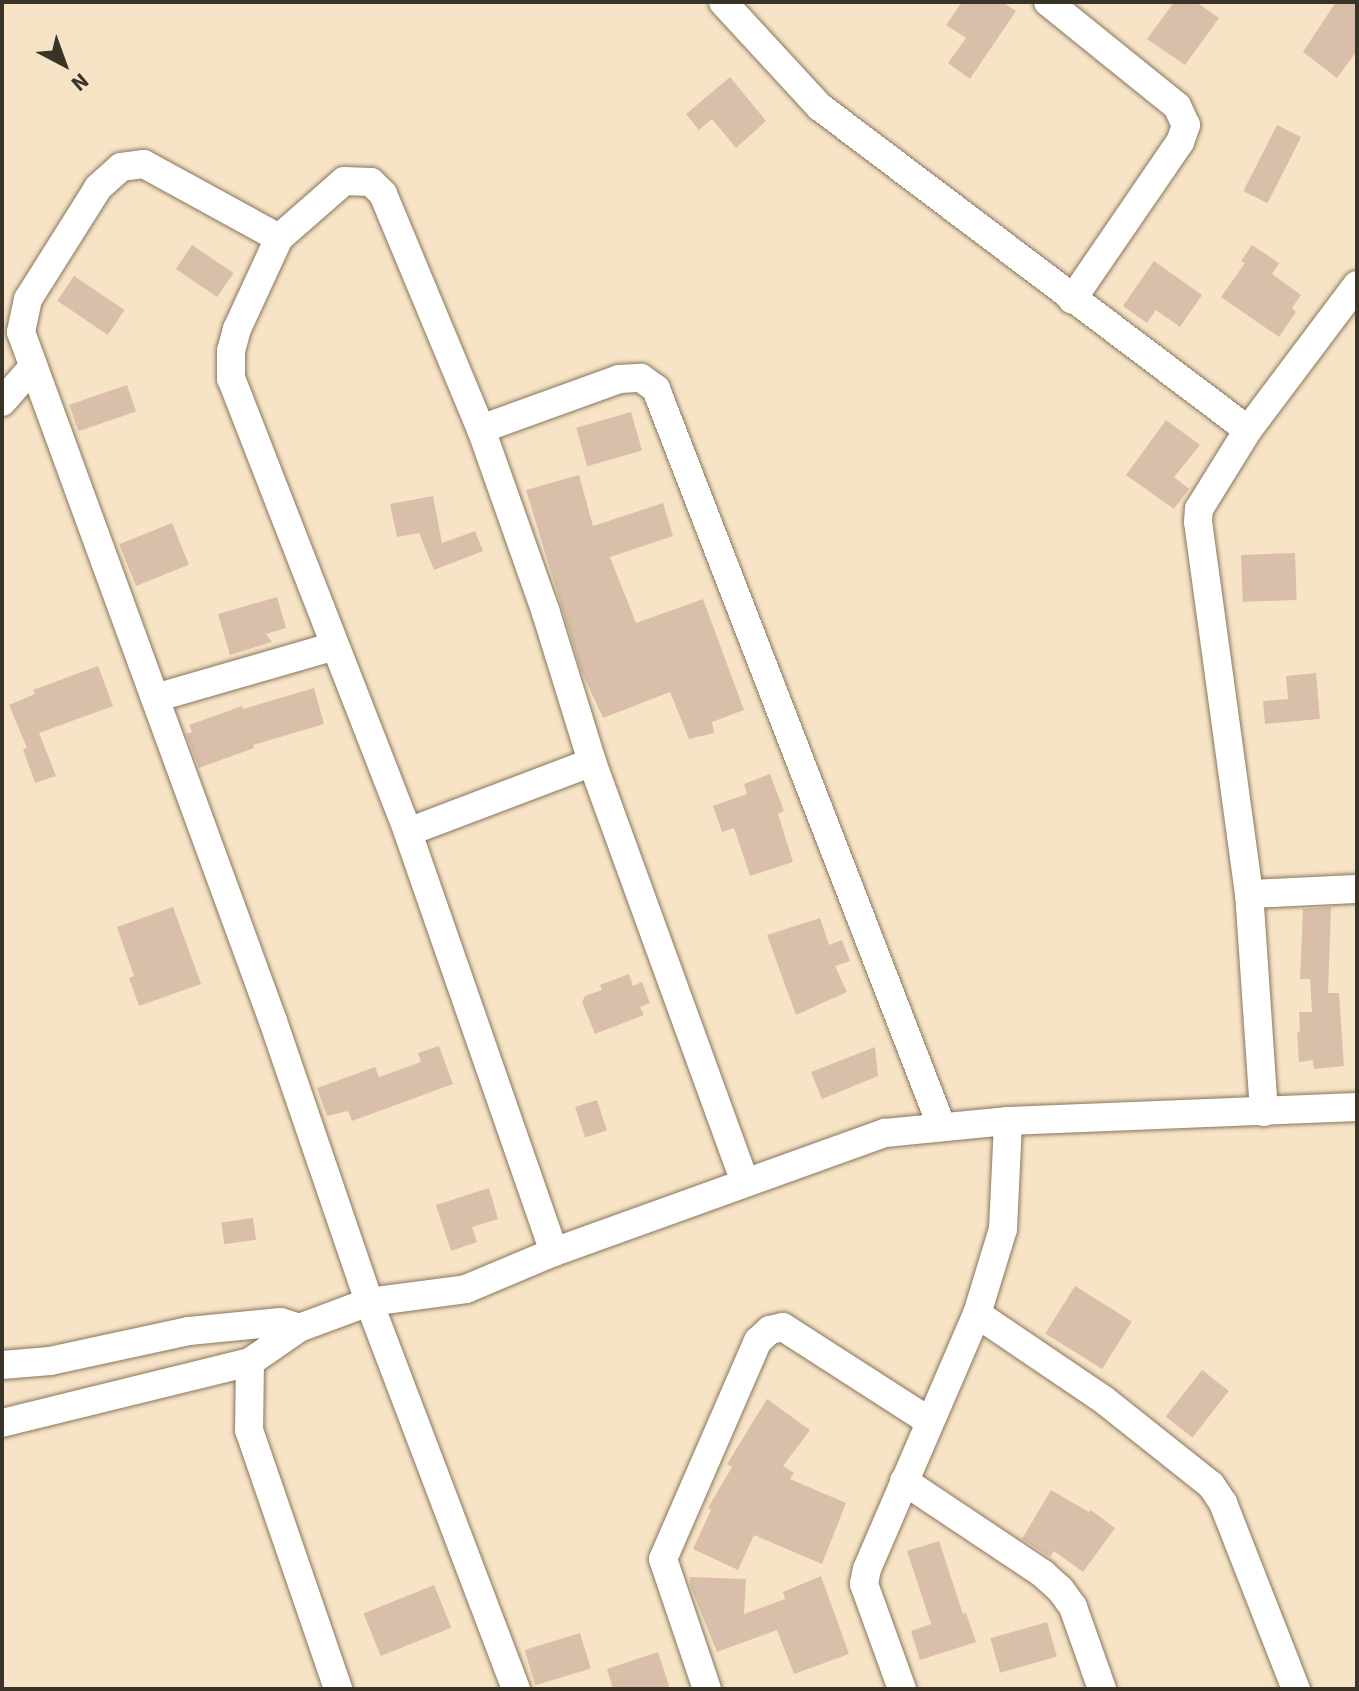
<!DOCTYPE html>
<html>
<head>
<meta charset="utf-8">
<style>
  body { margin:0 }
  #map { position:relative; width:1359px; height:1691px; overflow:hidden; background:#f7e4c7; font-family:"Source Sans 3",sans-serif }
  div>[style] { position:absolute }
  .building>* { inset:0; background:#d9bfa9; transform-origin:0 0 }
  .roads { filter:drop-shadow(0 0 2px #88765c) drop-shadow(0 0 2px #88765c) }
  .minor>* { height:28px; margin:-14px; padding:0 14px; transform-origin:14px; border-radius:14px; background:#fff }
  span { translate:-50% -50%; white-space:nowrap; text-align:center; line-height:1.15; -webkit-text-stroke:7px #f7e4c7; paint-order:stroke }
  .frame { position:absolute; inset:0; border:4px solid #3a3328; pointer-events:none }
  .north { position:absolute; left:24px; top:24px; width:80px; height:80px; -webkit-text-stroke:6px #f7e4c7; paint-order:stroke; rotate:139deg; font-size:22px; font-weight:700; line-height:32px; text-align:center; color:#3a3328 }
  .north::after { content:''; display:block; margin:auto; width:28px; height:36px; background:#3a3328; clip-path:polygon(50% 0,100% 100%,50% 72%,0 100%) }
</style>
</head>
<body>
<div id="map">
  <div class="building">
    <div style="clip-path:polygon(962px 2px,1002px 2px,1016px 11px,970px 79px,948px 63px,966px 38px,946px 25px)"></div>
    <div style="clip-path:polygon(1174px 2px,1196px 2px,1219px 18px,1185px 65px,1147px 39px)"></div>
    <div style="clip-path:polygon(1336px 2px,1357px 2px,1357px 51px,1337px 78px,1303px 52px)"></div>
    <div style="clip-path:polygon(730px 77px,766px 121px,736px 148px,712px 119px,699px 130px,686px 114px)"></div>
    <div style="left:1277px;top:125px;width:27px;height:74px;rotate:27deg"></div>
    <div style="left:192px;top:245px;width:50px;height:29px;rotate:34deg"></div>
    <div style="clip-path:polygon(1252px 245px,1279px 263px,1272px 274px,1301px 295px,1292px 308px,1296px 312px,1279px 337px,1221px 297px,1245px 263px,1241px 261px)"></div>
    <div style="clip-path:polygon(1154px 261px,1202px 295px,1180px 327px,1156px 310px,1147px 323px,1123px 306px)"></div>
    <div style="left:74px;top:276px;width:61px;height:30px;rotate:34deg"></div>
    <div style="left:127px;top:385px;width:28px;height:61px;rotate:71deg"></div>
    <div style="left:631px;top:412px;width:40px;height:57px;rotate:74deg"></div>
    <div style="clip-path:polygon(1166px 420px,1200px 445px,1174px 477px,1189px 489px,1174px 509px,1126px 475px)"></div>
    <div style="clip-path:polygon(579px 475px,593px 526px,663px 503px,673px 536px,610px 557px,636px 623px,703px 599px,744px 710px,712px 722px,714px 733px,689px 739px,670px 692px,603px 718px,581px 670px,526px 490px)"></div>
    <div style="clip-path:polygon(433px 496px,442px 543px,475px 531px,483px 551px,434px 570px,419px 533px,397px 537px,390px 504px)"></div>
    <div style="left:172px;top:523px;width:45px;height:57px;rotate:68deg"></div>
    <div style="left:1295px;top:553px;width:47px;height:54px;rotate:88deg"></div>
    <div style="clip-path:polygon(277px 597px,286px 628px,266px 634px,272px 642px,230px 655px,218px 614px)"></div>
    <div style="clip-path:polygon(98px 666px,113px 706px,39px 733px,56px 776px,35px 783px,23px 749px,27px 748px,9px 705px,35px 694px,33px 690px)"></div>
    <div style="clip-path:polygon(1316px 673px,1320px 719px,1265px 724px,1263px 701px,1288px 699px,1286px 676px)"></div>
    <div style="clip-path:polygon(314px 688px,324px 724px,253px 745px,254px 748px,199px 768px,186px 734px,192px 732px,189px 725px,242px 706px,243px 709px)"></div>
    <div style="clip-path:polygon(770px 774px,784px 811px,778px 814px,793px 862px,750px 876px,734px 828px,722px 832px,713px 806px,747px 794px,744px 784px)"></div>
    <div style="clip-path:polygon(173px 907px,201px 984px,139px 1006px,129px 978px,134px 976px,117px 927px)"></div>
    <div style="clip-path:polygon(1331px 907px,1328px 993px,1339px 993px,1344px 1066px,1314px 1069px,1313px 1060px,1299px 1062px,1297px 1032px,1300px 1032px,1299px 1012px,1312px 1012px,1310px 979px,1300px 979px,1303px 909px)"></div>
    <div style="clip-path:polygon(820px 918px,829px 945px,842px 940px,850px 961px,835px 966px,847px 992px,796px 1015px,767px 935px)"></div>
    <div style="clip-path:polygon(629px 974px,633px 986px,642px 982px,650px 1003px,640px 1007px,644px 1015px,595px 1034px,582px 1002px,585px 996px,602px 990px,600px 985px)"></div>
    <div style="clip-path:polygon(439px 1046px,453px 1084px,352px 1121px,348px 1111px,327px 1116px,317px 1088px,375px 1067px,379px 1077px,421px 1062px,418px 1053px)"></div>
    <div style="clip-path:polygon(875px 1047px,878px 1076px,822px 1099px,811px 1072px)"></div>
    <div style="left:597px;top:1100px;width:32px;height:23px;rotate:72deg"></div>
    <div style="clip-path:polygon(489px 1188px,498px 1219px,472px 1227px,477px 1242px,451px 1251px,436px 1205px)"></div>
    <div style="left:253px;top:1218px;width:22px;height:32px;rotate:82deg"></div>
    <div style="left:1075px;top:1286px;width:67px;height:56px;rotate:32deg"></div>
    <div style="left:1202px;top:1370px;width:34px;height:59px;rotate:38deg"></div>
    <div style="clip-path:polygon(767px 1399px,810px 1430px,783px 1466px,794px 1473px,790px 1479px,846px 1503px,822px 1564px,754px 1535px,738px 1570px,693px 1549px,711px 1510px,708px 1508px,732px 1467px,727px 1464px)"></div>
    <div style="clip-path:polygon(1051px 1490px,1089px 1512px,1091px 1510px,1115px 1528px,1083px 1572px,1054px 1551px,1050px 1557px,1022px 1539px)"></div>
    <div style="clip-path:polygon(939px 1541px,963px 1614px,966px 1613px,976px 1642px,920px 1660px,911px 1631px,931px 1624px,907px 1551px)"></div>
    <div style="clip-path:polygon(821px 1576px,849px 1654px,794px 1674px,777px 1630px,717px 1652px,690px 1585px,690px 1577px,746px 1579px,744px 1614px,785px 1599px,783px 1592px)"></div>
    <div style="left:434px;top:1585px;width:46px;height:76px;rotate:68deg"></div>
    <div style="left:1047px;top:1622px;width:36px;height:59px;rotate:74deg"></div>
    <div style="left:580px;top:1633px;width:37px;height:58px;rotate:73deg"></div>
    <div style="clip-path:polygon(658px 1652px,670px 1689px,613px 1689px,607px 1669px)"></div>
  </div>
  <div class="roads">
    <div class="minor">
      <div style="left:723px;top:2px;width:143px;rotate:47.3deg"></div>
      <div style="left:820px;top:107px;width:536px;rotate:37.04deg"></div>
      <div style="left:1048px;top:2px;width:166px;rotate:38.9deg"></div>
      <div style="left:1177px;top:106px;width:21px;rotate:65deg"></div>
      <div style="left:1186px;top:125px;width:18px;rotate:109deg"></div>
      <div style="left:1180px;top:142px;width:191px;rotate:124.4deg"></div>
      <div style="left:279px;top:238px;width:154px;rotate:-151.3deg"></div>
      <div style="left:144px;top:164px;width:23px;rotate:173deg"></div>
      <div style="left:121px;top:167px;width:31px;rotate:138deg"></div>
      <div style="left:98px;top:188px;width:131px;rotate:122.2deg"></div>
      <div style="left:28px;top:299px;width:34px;rotate:102deg"></div>
      <div style="left:21px;top:332px;width:734px;rotate:69.91deg"></div>
      <div style="left:273px;top:1021px;width:297px;rotate:71.1deg"></div>
      <div style="left:369px;top:1302px;width:414px;rotate:69.2deg"></div>
      <div style="left:2px;top:402px;width:47px;rotate:-48.5deg"></div>
      <div style="left:481px;top:429px;width:147px;rotate:-19.9deg"></div>
      <div style="left:619px;top:379px;width:22px;rotate:-3deg"></div>
      <div style="left:641px;top:378px;width:19px;rotate:36deg"></div>
      <div style="left:656px;top:389px;width:789px;rotate:68.83deg"></div>
      <div style="left:155px;top:698px;width:187px;rotate:-16.1deg"></div>
      <div style="left:408px;top:832px;width:197px;rotate:-20.8deg"></div>
      <div style="left:1249px;top:894px;width:108px;rotate:-2.7deg"></div>
      <div style="left:1264px;top:1112px;width:219px;rotate:-93.9deg"></div>
      <div style="left:1249px;top:894px;width:375px;rotate:-97.8deg"></div>
      <div style="left:1198px;top:522px;width:13px;rotate:-86deg"></div>
      <div style="left:1199px;top:509px;width:93px;rotate:-58.2deg"></div>
      <div style="left:1248px;top:430px;width:181px;rotate:-53.1deg"></div>
      <div style="left:554px;top:1252px;width:445px;rotate:-109.2deg"></div>
      <div style="left:408px;top:832px;width:486px;rotate:-111.3deg"></div>
      <div style="left:231px;top:379px;width:28px;rotate:-90deg"></div>
      <div style="left:231px;top:351px;width:23px;rotate:-75deg"></div>
      <div style="left:237px;top:329px;width:100px;rotate:-65.2deg"></div>
      <div style="left:279px;top:238px;width:86px;rotate:-41.2deg"></div>
      <div style="left:344px;top:181px;width:27px;rotate:2deg"></div>
      <div style="left:371px;top:182px;width:17px;rotate:45deg"></div>
      <div style="left:383px;top:194px;width:255px;rotate:67.4deg"></div>
      <div style="left:481px;top:429px;width:195px;rotate:70.5deg"></div>
      <div style="left:546px;top:613px;width:156px;rotate:72.8deg"></div>
      <div style="left:592px;top:762px;width:447px;rotate:70deg"></div>
      <div style="left:977px;top:1314px;width:153px;rotate:34.1deg"></div>
      <div style="left:1104px;top:1400px;width:137px;rotate:38.5deg"></div>
      <div style="left:1211px;top:1485px;width:22px;rotate:56deg"></div>
      <div style="left:1223px;top:1503px;width:200px;rotate:68.6deg"></div>
      <div style="left:250px;top:1362px;width:68px;rotate:90.8deg"></div>
      <div style="left:249px;top:1430px;width:274px;rotate:71deg"></div>
      <div style="left:2px;top:1365px;width:48px;rotate:-4.8deg"></div>
      <div style="left:50px;top:1361px;width:142px;rotate:-12.2deg"></div>
      <div style="left:189px;top:1331px;width:92px;rotate:-5.6deg"></div>
      <div style="left:281px;top:1322px;width:19px;rotate:18deg"></div>
      <div style="left:2px;top:1423px;width:255px;rotate:-13.8deg"></div>
      <div style="left:250px;top:1362px;width:60px;rotate:-34.8deg"></div>
      <div style="left:299px;top:1328px;width:75px;rotate:-20.4deg"></div>
      <div style="left:369px;top:1302px;width:98px;rotate:-7.6deg"></div>
      <div style="left:466px;top:1289px;width:95px;rotate:-22.8deg"></div>
      <div style="left:554px;top:1252px;width:352px;rotate:-19.8deg"></div>
      <div style="left:885px;top:1133px;width:124px;rotate:-5.6deg"></div>
      <div style="left:1008px;top:1121px;width:349px;rotate:-2.3deg"></div>
      <div style="left:904px;top:1481px;width:166px;rotate:33.7deg"></div>
      <div style="left:1042px;top:1573px;width:24px;rotate:42deg"></div>
      <div style="left:1060px;top:1589px;width:22px;rotate:54deg"></div>
      <div style="left:1073px;top:1607px;width:87px;rotate:70.5deg"></div>
      <div style="left:707px;top:1689px;width:137px;rotate:-108.7deg"></div>
      <div style="left:663px;top:1559px;width:238px;rotate:-66.5deg"></div>
      <div style="left:758px;top:1341px;width:16px;rotate:-43deg"></div>
      <div style="left:770px;top:1330px;width:13px;rotate:-13deg"></div>
      <div style="left:783px;top:1327px;width:174px;rotate:32.8deg"></div>
      <div style="left:902px;top:1689px;width:112px;rotate:-109.9deg"></div>
      <div style="left:864px;top:1584px;width:15px;rotate:-79deg"></div>
      <div style="left:867px;top:1569px;width:278px;rotate:-66.7deg"></div>
      <div style="left:977px;top:1314px;width:89px;rotate:-73deg"></div>
      <div style="left:1003px;top:1229px;width:108px;rotate:-87.3deg"></div>
    </div>
  </div>
  <div class="frame"></div>
  <div class="north">N</div>
</div>
</body>
</html>
